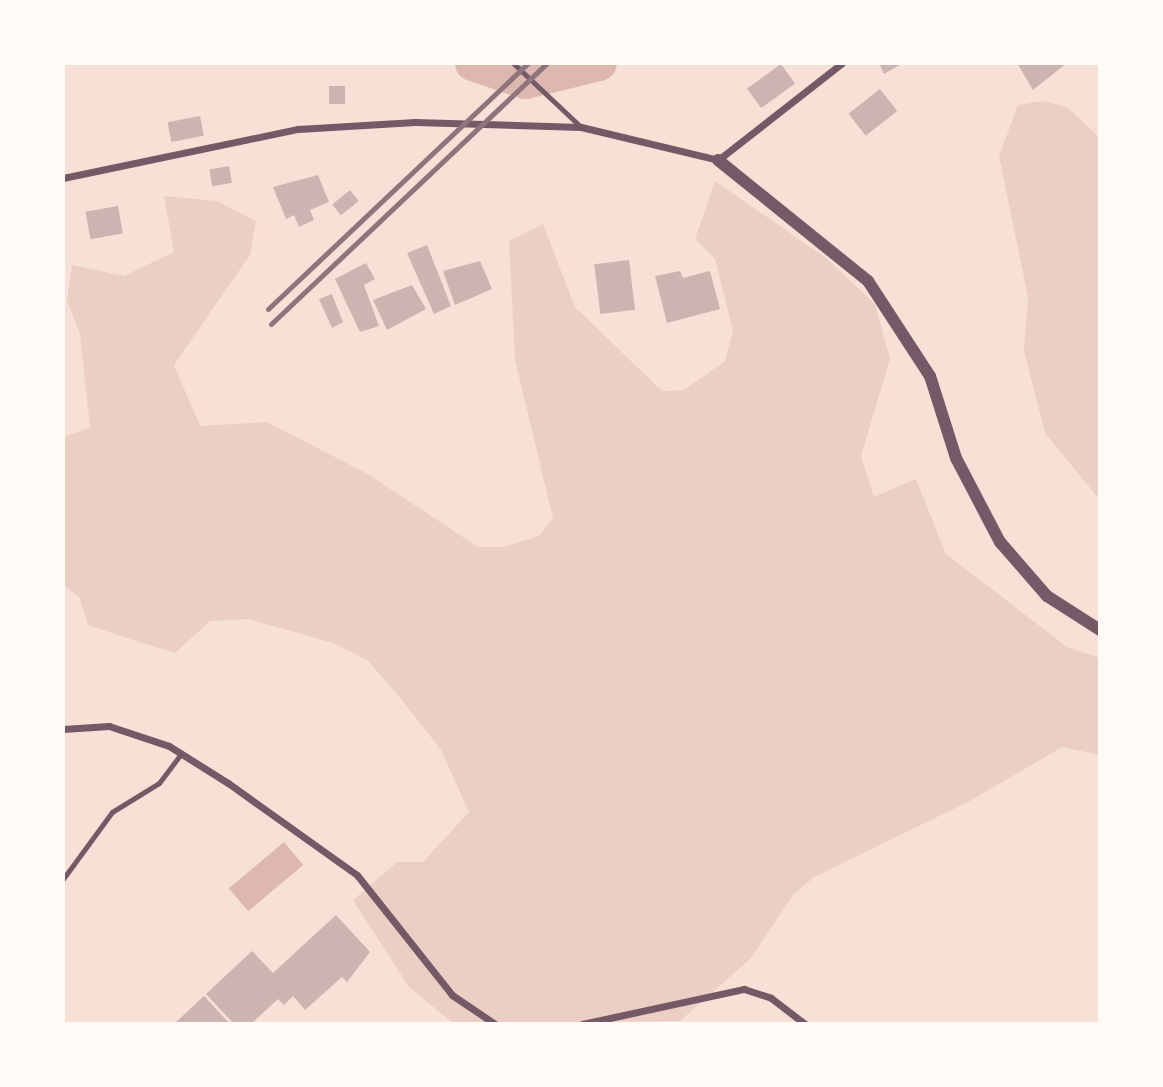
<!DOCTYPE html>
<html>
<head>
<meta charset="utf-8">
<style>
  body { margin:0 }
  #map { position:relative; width:1163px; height:1087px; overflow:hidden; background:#f7e1d7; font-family:"Work Sans",sans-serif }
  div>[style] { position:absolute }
  .green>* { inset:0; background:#ebcfc5 }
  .water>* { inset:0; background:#dcb8b0; transform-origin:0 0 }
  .river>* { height:35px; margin:-17.5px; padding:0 17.5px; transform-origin:17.5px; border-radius:17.5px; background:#dcb8b0 }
  .building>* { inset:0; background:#ccb4b1; transform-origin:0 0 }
  .service>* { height:5px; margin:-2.5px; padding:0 2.5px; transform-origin:2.5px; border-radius:2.5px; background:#755966 }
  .minor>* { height:7px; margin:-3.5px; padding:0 3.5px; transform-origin:3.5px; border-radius:3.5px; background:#755966 }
  .tertiary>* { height:12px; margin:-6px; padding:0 6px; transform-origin:6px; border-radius:6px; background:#755966 }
  .rail>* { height:5px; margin:-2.5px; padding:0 2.5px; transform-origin:2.5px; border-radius:2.5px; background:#8f747c }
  span { translate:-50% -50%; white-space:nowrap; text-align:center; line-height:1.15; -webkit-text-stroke:7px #fffaf5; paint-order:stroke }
  .frame { position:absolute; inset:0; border:65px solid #fffaf5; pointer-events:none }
</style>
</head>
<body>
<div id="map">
  <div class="green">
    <div style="clip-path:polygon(1043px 101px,1067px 107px,1100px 138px,1100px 500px,1045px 433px,1024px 351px,1028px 297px,999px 156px,1018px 105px)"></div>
    <div style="clip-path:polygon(715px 181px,826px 258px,875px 304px,890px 359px,861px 456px,874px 497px,916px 479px,946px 554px,1067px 647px,1100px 658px,1100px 755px,1062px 747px,970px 801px,814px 877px,793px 895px,751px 958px,680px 1021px,454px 1024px,409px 987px,353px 900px,397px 862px,423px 862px,469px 812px,441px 750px,398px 695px,367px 660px,333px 643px,248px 619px,210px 621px,175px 653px,127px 638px,88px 625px,79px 597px,63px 585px,63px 437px,90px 428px,80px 334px,67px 301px,72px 265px,124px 276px,174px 252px,164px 196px,217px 201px,256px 221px,250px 255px,174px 365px,200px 426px,267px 422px,368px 474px,478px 547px,503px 547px,539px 536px,553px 518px,515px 360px,509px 241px,543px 224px,575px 307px,662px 391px,684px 390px,725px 361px,733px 331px,715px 259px,695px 239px)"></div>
  </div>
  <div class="water">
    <div style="left:284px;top:842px;width:30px;height:72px;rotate:50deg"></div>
  </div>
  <div class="river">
    <div style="left:472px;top:63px;width:56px;rotate:18.8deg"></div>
    <div style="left:525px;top:81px;width:76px;rotate:-13.7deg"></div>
  </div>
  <div class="building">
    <div style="clip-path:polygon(879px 63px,903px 63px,884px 74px)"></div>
    <div style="clip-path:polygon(1017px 63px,1067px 63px,1033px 90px)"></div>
    <div style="left:781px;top:64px;width:24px;height:42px;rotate:54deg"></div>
    <div style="left:345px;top:86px;width:18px;height:16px;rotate:90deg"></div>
    <div style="left:880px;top:89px;width:28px;height:40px;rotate:52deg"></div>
    <div style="left:200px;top:116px;width:20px;height:33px;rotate:79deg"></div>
    <div style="left:229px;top:166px;width:17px;height:20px;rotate:80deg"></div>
    <div style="clip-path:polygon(318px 175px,329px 202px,310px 210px,314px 220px,299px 227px,294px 215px,286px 219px,273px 187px)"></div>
    <div style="left:350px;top:190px;width:14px;height:23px;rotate:51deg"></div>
    <div style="left:118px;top:206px;width:28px;height:33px;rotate:80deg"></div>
    <div style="clip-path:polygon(427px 245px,451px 306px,434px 314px,407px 253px)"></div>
    <div style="left:629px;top:260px;width:50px;height:35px;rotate:83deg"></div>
    <div style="clip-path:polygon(480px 261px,492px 289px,455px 305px,443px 271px)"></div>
    <div style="clip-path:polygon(366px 263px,375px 279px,364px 285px,379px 326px,360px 332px,335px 279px)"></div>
    <div style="clip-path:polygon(680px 271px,683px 278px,710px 271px,720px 309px,667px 323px,655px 276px)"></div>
    <div style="clip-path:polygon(412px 285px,426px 309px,387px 330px,373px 300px)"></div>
    <div style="clip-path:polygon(332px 294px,343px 322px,332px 328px,319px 299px)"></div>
    <div style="clip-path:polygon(336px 915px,370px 952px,347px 982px,342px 977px,305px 1010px,293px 996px,284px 1005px,278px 999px,251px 1024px,234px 1024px,206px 994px,252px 951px,273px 973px)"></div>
    <div style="clip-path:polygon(204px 996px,230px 1024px,174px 1024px)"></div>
  </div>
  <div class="service">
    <div style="left:513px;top:63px;width:93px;rotate:43.3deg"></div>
    <div style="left:63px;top:879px;width:83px;rotate:-53.8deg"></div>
    <div style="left:112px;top:812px;width:55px;rotate:-31.7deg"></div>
    <div style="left:159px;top:783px;width:36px;rotate:-53deg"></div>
  </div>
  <div class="minor">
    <div style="left:63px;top:178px;width:240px;rotate:-11.8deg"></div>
    <div style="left:298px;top:129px;width:117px;rotate:-3.4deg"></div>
    <div style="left:415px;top:122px;width:166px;rotate:1.7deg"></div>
    <div style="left:581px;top:127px;width:141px;rotate:13.5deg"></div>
    <div style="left:718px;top:160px;width:157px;rotate:-38deg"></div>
    <div style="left:63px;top:729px;width:46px;rotate:-3.7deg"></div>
    <div style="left:109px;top:726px;width:63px;rotate:18.4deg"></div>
    <div style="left:169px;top:746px;width:70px;rotate:32.1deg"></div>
    <div style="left:228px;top:783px;width:158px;rotate:35.5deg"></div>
    <div style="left:357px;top:875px;width:153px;rotate:51.6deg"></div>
    <div style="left:452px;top:995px;width:52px;rotate:34deg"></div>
    <div style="left:582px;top:1024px;width:166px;rotate:-12.2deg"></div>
    <div style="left:744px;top:989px;width:28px;rotate:18deg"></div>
    <div style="left:771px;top:998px;width:43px;rotate:37.4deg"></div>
  </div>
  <div class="tertiary">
    <div style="left:718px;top:160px;width:193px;rotate:38.9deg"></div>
    <div style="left:868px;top:281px;width:113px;rotate:56.9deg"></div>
    <div style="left:930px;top:376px;width:86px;rotate:72.4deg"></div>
    <div style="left:956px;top:458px;width:95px;rotate:62.4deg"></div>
    <div style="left:1000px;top:542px;width:72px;rotate:49deg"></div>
    <div style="left:1047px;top:596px;width:63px;rotate:32.7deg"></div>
  </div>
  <div class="rail">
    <div style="left:268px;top:309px;width:358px;rotate:-43.4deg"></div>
    <div style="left:271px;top:324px;width:380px;rotate:-43.4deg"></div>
  </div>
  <div class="frame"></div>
</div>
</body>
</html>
